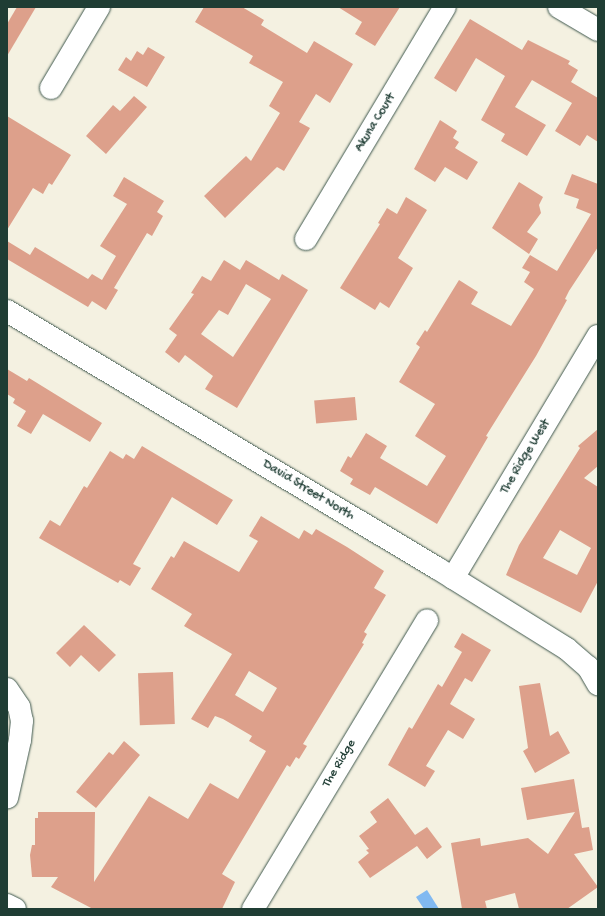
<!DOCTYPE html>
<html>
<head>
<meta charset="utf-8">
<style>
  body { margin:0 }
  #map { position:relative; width:605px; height:916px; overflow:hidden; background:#f4f1e1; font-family:"Gochi Hand",sans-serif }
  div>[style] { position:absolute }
  .water>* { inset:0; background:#81b9f1 }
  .building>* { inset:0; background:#dda08b; transform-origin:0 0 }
  .roads { filter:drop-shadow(0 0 1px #3f584e) drop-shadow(0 0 1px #3f584e) }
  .street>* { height:22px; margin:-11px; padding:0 11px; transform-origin:11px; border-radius:11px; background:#fff }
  span { translate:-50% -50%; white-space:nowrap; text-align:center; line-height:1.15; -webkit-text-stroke:3.5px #fff; paint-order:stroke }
  .street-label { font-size:13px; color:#1f3d34 }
  .frame { position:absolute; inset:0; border:8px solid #1f3d34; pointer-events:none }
</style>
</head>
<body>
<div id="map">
  <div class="water">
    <div style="clip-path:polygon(427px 890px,439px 909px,424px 909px,416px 897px)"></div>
  </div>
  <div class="building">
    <div style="clip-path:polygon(17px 7px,36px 7px,7px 56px,7px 24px)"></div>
    <div style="clip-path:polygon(204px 7px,242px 7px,264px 20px,261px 25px,307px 53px,314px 41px,353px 64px,330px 103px,316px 94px,299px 122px,310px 128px,284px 171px,277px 167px,225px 218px,204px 196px,246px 156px,251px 161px,280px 113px,269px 106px,283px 82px,249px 63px,253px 56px,195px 22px)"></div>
    <div style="clip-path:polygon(338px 7px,400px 7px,375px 46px,355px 34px,362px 22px)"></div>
    <div style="clip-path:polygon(470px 19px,522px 50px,528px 40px,570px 61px,568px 64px,578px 70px,571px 82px,598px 98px,598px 142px,587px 135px,580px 146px,555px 131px,572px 103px,532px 80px,515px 107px,546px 125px,527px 156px,501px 141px,505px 134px,481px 120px,505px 76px,476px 58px,456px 92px,434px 78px)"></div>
    <div style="clip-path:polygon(148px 47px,165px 57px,147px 87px,118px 70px,126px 57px,131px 61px,137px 51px,143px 55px)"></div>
    <div style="clip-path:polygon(134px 96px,147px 107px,106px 154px,86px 136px,113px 105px,120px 111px)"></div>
    <div style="clip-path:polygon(7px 116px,71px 155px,52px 185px,49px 183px,43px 194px,33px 188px,7px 230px)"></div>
    <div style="clip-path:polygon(440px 120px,457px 131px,453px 138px,459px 142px,455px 148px,478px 162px,467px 180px,445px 167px,435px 182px,414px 169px)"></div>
    <div style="clip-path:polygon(572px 174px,598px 184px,598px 247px,569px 291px,565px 299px,567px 300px,536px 356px,486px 436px,488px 437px,437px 524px,375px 487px,370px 495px,350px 484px,353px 479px,340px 471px,348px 456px,351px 458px,366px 433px,387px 446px,380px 458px,427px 486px,446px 456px,415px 436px,435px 404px,399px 382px,420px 347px,416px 344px,425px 330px,427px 332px,459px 280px,478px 292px,471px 304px,511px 326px,534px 289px,524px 282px,530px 272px,522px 268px,530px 255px,557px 271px,591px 214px,576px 208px,579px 199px,564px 194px)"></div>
    <div style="clip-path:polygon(124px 177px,164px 201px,157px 212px,163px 216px,152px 236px,147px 233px,114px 288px,118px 290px,106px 310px,92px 301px,88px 307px,7px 259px,7px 241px,30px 255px,35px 247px,88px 279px,92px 274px,102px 280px,116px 256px,100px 246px,127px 204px,113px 196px)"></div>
    <div style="clip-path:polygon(519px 182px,543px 197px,539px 205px,541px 213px,527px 232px,538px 239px,529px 254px,492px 228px)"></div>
    <div style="clip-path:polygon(406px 197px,427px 210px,398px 258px,413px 268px,389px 308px,380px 302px,375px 310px,340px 288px,380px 224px,378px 223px,387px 208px,397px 214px)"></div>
    <div style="clip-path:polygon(evenodd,224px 260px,240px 270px,246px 260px,279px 280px,282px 274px,308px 290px,237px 408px,205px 389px,213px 376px,185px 355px,179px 363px,165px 352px,177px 335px,169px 329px,194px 294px,191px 293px,202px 276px,211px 281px,224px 260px,246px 284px,271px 299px,233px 357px,201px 334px,219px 310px,228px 315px,246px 284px)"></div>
    <div style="clip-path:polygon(7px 369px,27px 381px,29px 378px,102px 423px,90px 442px,43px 414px,31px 434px,17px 426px,26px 411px,13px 403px,15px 399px,7px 394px)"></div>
    <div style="left:355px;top:397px;width:23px;height:41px;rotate:85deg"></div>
    <div style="clip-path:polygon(evenodd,598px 429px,598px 466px,584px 478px,598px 487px,598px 581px,581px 613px,506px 575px,519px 545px,580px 448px,578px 446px,598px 429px,560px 530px,591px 548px,577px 575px,543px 558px,560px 530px)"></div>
    <div style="clip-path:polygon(142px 446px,233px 500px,217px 525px,172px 497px,133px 564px,141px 568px,130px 586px,120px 580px,118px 583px,39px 538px,50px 520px,60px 526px,84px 486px,87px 488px,110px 451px,123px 459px,126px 454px,134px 459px)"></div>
    <div style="clip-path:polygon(evenodd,261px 516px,299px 539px,304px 530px,312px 535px,316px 529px,347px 547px,384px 571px,374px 588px,386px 595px,364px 632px,367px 634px,362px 643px,364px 644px,303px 744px,307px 746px,299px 759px,296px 757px,290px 767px,287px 765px,222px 874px,235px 882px,222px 909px,93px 909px,51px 887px,58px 877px,32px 877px,30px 855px,32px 845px,35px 845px,35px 818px,38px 818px,38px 812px,95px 812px,94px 882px,149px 796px,188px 819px,210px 783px,238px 799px,266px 751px,249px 741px,252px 736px,223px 719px,215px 716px,208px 728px,191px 719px,232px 654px,184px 626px,192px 614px,151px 589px,171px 556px,174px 558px,184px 541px,239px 572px,258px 541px,249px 536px,261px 516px,249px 671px,277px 688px,263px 712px,235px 695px,249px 671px)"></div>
    <div style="clip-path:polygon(84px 625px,116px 655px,99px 672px,81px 655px,70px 667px,56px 653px)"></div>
    <div style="clip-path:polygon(462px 633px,491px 650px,472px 682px,465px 678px,450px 704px,475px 719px,463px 739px,448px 730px,426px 766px,435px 771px,425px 787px,388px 765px,409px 727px,412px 729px,438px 684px,442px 687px,462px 652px,454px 647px)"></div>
    <div style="left:173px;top:672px;width:52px;height:35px;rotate:88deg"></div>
    <div style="clip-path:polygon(540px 683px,550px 736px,558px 731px,570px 753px,535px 773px,523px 751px,528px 748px,519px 686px)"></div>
    <div style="clip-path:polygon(124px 741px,140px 755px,96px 808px,76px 792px,109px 752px,113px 755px)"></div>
    <div style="clip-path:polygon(574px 779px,582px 828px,589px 827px,593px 850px,574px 854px,598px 887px,567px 909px,519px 909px,515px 893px,485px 901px,487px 909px,462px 909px,451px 843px,480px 838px,481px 846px,528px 838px,548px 854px,575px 812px,527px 820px,521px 788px)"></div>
    <div style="clip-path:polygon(388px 798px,415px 835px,427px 827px,442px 847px,427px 859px,417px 846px,370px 878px,358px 862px,369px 853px,366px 850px,369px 849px,359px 836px,377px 822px,370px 812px)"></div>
  </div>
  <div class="roads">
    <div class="street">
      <div style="left:559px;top:7px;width:45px;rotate:30.5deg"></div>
      <div style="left:51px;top:88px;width:94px;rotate:-59.3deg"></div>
      <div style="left:306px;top:239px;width:270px;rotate:-59.1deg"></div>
      <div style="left:7px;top:311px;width:501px;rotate:30.87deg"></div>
      <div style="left:437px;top:568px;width:153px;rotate:31.9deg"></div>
      <div style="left:567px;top:649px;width:28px;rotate:41deg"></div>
      <div style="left:588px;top:667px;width:20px;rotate:60deg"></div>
      <div style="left:453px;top:578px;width:282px;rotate:-59.1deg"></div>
      <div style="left:7px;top:689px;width:22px;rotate:56deg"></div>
      <div style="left:19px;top:707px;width:14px;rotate:78deg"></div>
      <div style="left:22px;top:721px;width:19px;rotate:96deg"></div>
      <div style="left:20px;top:740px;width:59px;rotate:102.6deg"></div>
      <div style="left:7px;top:905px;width:9px;rotate:27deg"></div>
      <div style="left:253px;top:909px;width:337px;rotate:-58.9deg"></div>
    </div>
  </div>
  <div class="street-label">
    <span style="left:376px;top:123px;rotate:-59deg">Akuna Court</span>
    <span style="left:526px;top:457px;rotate:-59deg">The Ridge West</span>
    <span style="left:308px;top:491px;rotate:31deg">David Street North</span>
    <span style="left:340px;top:764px;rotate:-59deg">The Ridge</span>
  </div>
  <div class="frame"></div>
</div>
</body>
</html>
